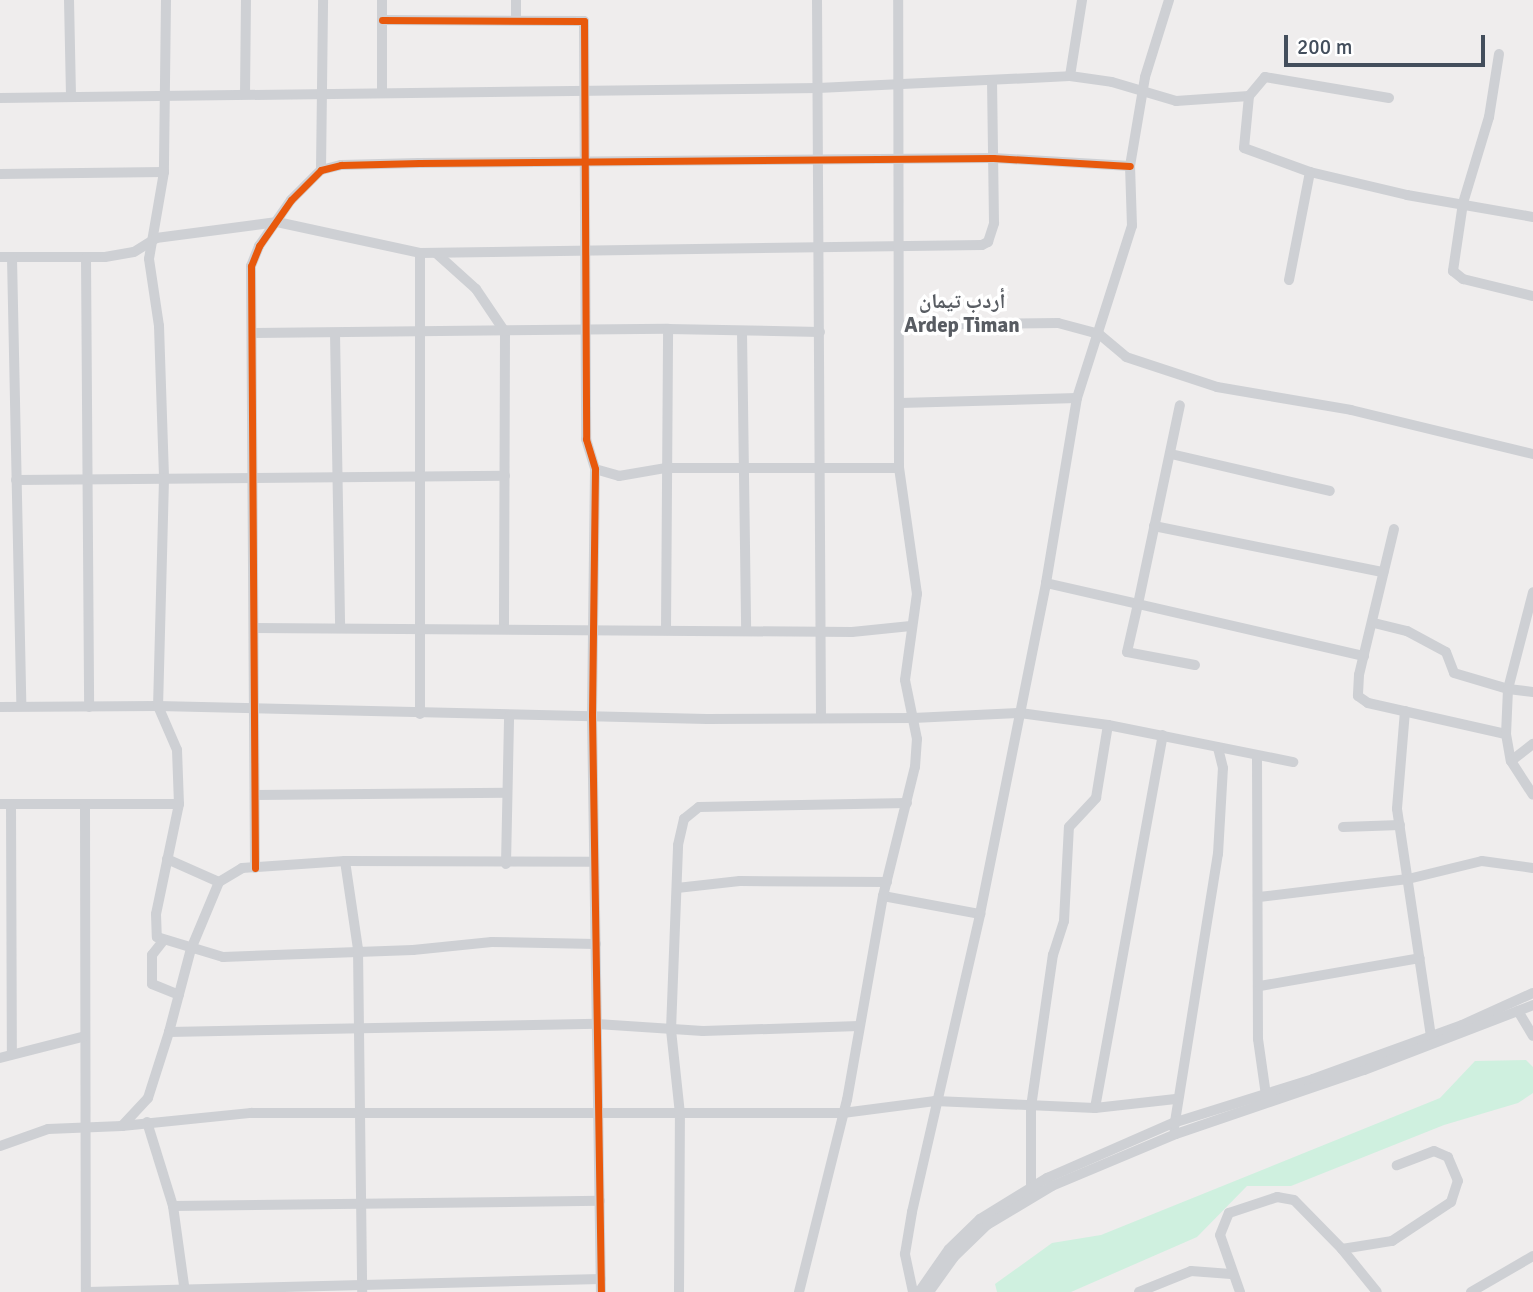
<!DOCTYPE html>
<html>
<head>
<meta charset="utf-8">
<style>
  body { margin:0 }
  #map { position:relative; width:1533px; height:1292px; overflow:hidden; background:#efeded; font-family:Signika,"Noto Naskh Arabic",sans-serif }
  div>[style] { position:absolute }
  .green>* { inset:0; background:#cff0df }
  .minor>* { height:10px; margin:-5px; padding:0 5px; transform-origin:5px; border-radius:5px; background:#ced0d4 }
  .cycleway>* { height:7px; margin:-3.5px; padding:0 3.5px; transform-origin:3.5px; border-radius:3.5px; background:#e8590c }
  span { translate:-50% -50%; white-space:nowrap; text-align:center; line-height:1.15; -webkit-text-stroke:7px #fff; paint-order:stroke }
  .neighbourhood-label { font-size:21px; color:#585c62; font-weight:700 }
  .scale { position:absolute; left:1284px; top:35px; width:201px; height:32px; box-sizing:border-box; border:4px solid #434e5c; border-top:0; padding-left:9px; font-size:21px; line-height:24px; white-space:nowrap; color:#434e5c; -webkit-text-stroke:5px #fff; paint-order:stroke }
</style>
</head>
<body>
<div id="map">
  <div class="green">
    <div style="clip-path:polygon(1526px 1060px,1533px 1067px,1533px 1093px,1518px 1103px,1444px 1125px,1291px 1186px,1247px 1186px,1197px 1237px,1071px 1292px,997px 1292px,995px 1284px,1052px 1243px,1101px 1235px,1440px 1098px,1475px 1061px)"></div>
  </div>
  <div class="minor">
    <div style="left:69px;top:0;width:97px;rotate:88.8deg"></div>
    <div style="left:166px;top:0;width:172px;rotate:90.7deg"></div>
    <div style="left:164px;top:172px;width:88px;rotate:99.8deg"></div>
    <div style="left:149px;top:259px;width:68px;rotate:81.5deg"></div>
    <div style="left:159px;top:326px;width:153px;rotate:88.1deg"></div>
    <div style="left:164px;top:479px;width:227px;rotate:91.5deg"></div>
    <div style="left:158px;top:706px;width:48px;rotate:66.6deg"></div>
    <div style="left:177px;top:750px;width:54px;rotate:87.9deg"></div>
    <div style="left:179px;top:804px;width:112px;rotate:101.8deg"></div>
    <div style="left:156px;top:914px;width:23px;rotate:88deg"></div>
    <div style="left:157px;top:937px;width:69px;rotate:16.9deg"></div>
    <div style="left:223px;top:957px;width:190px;rotate:-2.1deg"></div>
    <div style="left:413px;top:950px;width:79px;rotate:-5.8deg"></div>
    <div style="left:492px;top:942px;width:104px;rotate:1.1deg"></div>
    <div style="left:817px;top:0;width:717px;rotate:89.68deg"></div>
    <div style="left:382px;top:20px;width:202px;rotate:0.3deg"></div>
    <div style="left:584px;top:21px;width:418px;rotate:89.7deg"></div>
    <div style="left:586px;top:439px;width:31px;rotate:73deg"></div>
    <div style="left:595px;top:469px;width:246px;rotate:90.7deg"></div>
    <div style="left:592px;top:715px;width:577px;rotate:89.11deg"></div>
    <div style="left:516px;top:20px;width:20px;rotate:-90deg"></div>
    <div style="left:1499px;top:54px;width:64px;rotate:99deg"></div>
    <div style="left:1489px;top:117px;width:90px;rotate:106.8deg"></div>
    <div style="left:1463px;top:203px;width:69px;rotate:98.4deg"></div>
    <div style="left:1453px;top:271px;width:13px;rotate:39deg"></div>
    <div style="left:1463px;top:279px;width:72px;rotate:13.7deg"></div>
    <div style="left:1070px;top:76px;width:77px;rotate:-81deg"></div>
    <div style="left:382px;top:92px;width:92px;rotate:-90deg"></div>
    <div style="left:245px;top:94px;width:94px;rotate:-89.4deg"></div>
    <div style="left:0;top:98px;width:818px;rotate:-0.7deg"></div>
    <div style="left:818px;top:88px;width:252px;rotate:-2.7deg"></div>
    <div style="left:1070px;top:76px;width:42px;rotate:8.1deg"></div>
    <div style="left:1112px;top:82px;width:67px;rotate:16.5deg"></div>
    <div style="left:1176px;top:101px;width:73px;rotate:-3.9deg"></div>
    <div style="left:1389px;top:98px;width:126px;rotate:-170.4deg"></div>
    <div style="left:1265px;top:77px;width:25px;rotate:130deg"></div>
    <div style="left:1249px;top:96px;width:52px;rotate:95.5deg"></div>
    <div style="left:1244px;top:148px;width:70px;rotate:20deg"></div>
    <div style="left:1310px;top:172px;width:100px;rotate:13.3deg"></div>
    <div style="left:1407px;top:195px;width:128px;rotate:9.9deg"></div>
    <div style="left:321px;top:170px;width:170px;rotate:-89.3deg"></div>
    <div style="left:0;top:174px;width:164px;rotate:-0.7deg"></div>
    <div style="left:420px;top:253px;width:461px;rotate:90deg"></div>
    <div style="left:436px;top:253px;width:54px;rotate:42deg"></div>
    <div style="left:476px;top:289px;width:52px;rotate:56deg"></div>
    <div style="left:505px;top:332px;width:295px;rotate:90.2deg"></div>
    <div style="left:0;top:257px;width:105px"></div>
    <div style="left:105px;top:257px;width:29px;rotate:-10deg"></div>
    <div style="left:134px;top:252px;width:26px;rotate:-32deg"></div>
    <div style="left:156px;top:238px;width:122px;rotate:-7.5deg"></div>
    <div style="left:277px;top:222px;width:146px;rotate:12.2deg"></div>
    <div style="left:420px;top:253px;width:562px;rotate:-0.82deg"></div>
    <div style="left:982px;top:245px;width:7px;rotate:-27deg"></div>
    <div style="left:988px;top:242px;width:20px;rotate:-72deg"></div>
    <div style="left:994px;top:223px;width:142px;rotate:-90.8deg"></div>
    <div style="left:12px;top:258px;width:448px;rotate:88.8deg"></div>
    <div style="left:86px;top:258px;width:449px;rotate:89.6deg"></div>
    <div style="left:1289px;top:280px;width:110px;rotate:-79deg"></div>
    <div style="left:900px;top:325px;width:158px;rotate:-0.7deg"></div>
    <div style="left:1058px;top:323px;width:42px;rotate:15deg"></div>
    <div style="left:1099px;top:334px;width:35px;rotate:40deg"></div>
    <div style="left:1126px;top:357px;width:96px;rotate:18.2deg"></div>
    <div style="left:1217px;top:387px;width:136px;rotate:9.7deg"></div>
    <div style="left:1351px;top:410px;width:187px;rotate:13.6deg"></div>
    <div style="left:742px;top:332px;width:298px;rotate:89.2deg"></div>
    <div style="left:254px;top:333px;width:414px;rotate:-0.6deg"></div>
    <div style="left:668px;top:329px;width:152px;rotate:1.1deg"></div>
    <div style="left:335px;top:333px;width:295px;rotate:89deg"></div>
    <div style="left:900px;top:403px;width:177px;rotate:-1.6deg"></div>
    <div style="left:1171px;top:454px;width:163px;rotate:13.1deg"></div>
    <div style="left:595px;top:469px;width:25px;rotate:16deg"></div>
    <div style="left:619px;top:476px;width:48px;rotate:-9.7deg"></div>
    <div style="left:666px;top:468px;width:233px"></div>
    <div style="left:16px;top:480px;width:489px;rotate:-0.5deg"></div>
    <div style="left:1154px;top:526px;width:234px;rotate:11.4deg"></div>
    <div style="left:1394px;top:529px;width:150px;rotate:103.5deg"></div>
    <div style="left:1359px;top:675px;width:21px;rotate:93deg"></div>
    <div style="left:1358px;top:696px;width:12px;rotate:35deg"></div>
    <div style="left:1368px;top:703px;width:141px;rotate:12.7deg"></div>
    <div style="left:1046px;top:583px;width:94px;rotate:12.9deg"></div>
    <div style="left:1138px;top:604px;width:203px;rotate:-78.1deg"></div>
    <div style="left:1374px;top:623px;width:34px;rotate:14deg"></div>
    <div style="left:1407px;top:631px;width:44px;rotate:28.3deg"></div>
    <div style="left:1446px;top:652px;width:22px;rotate:69deg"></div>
    <div style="left:1454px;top:673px;width:56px;rotate:16.5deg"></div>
    <div style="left:1508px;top:689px;width:100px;rotate:-75.5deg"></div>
    <div style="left:255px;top:628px;width:597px;rotate:0.38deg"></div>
    <div style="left:852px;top:632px;width:59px;rotate:-5.8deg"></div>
    <div style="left:666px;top:630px;width:301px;rotate:-89.6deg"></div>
    <div style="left:1195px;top:665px;width:69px;rotate:-169.2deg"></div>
    <div style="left:1127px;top:652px;width:49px;rotate:-77.1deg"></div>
    <div style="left:1138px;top:604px;width:232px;rotate:13deg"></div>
    <div style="left:1533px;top:692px;width:25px;rotate:-173deg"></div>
    <div style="left:1508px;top:689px;width:45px;rotate:92.5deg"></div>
    <div style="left:1506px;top:734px;width:27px;rotate:80deg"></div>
    <div style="left:1511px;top:761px;width:40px;rotate:57.1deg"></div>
    <div style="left:0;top:707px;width:158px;rotate:-0.4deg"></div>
    <div style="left:158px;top:706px;width:549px;rotate:1.36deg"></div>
    <div style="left:707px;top:719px;width:206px;rotate:-0.3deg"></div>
    <div style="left:913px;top:718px;width:107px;rotate:-2.7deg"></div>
    <div style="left:1020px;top:713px;width:89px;rotate:7.8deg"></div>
    <div style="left:1108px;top:725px;width:189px;rotate:11.3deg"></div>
    <div style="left:1405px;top:711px;width:98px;rotate:94.7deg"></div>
    <div style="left:1397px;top:809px;width:230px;rotate:81.5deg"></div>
    <div style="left:1257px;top:758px;width:281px;rotate:89.8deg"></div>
    <div style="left:1258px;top:1039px;width:57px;rotate:81.9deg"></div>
    <div style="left:1511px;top:761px;width:28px;rotate:-38deg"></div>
    <div style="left:255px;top:795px;width:252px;rotate:-0.5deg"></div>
    <div style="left:0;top:804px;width:179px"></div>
    <div style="left:11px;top:804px;width:250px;rotate:89.8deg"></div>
    <div style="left:85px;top:806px;width:486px;rotate:89.9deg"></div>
    <div style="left:1343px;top:827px;width:57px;rotate:-2deg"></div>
    <div style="left:167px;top:859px;width:57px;rotate:23.9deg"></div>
    <div style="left:219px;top:882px;width:27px;rotate:-31deg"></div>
    <div style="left:242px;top:868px;width:103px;rotate:-3.9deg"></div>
    <div style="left:345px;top:861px;width:249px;rotate:0.2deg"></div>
    <div style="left:345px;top:861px;width:89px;rotate:81.6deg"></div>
    <div style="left:358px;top:949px;width:343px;rotate:89.3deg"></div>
    <div style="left:506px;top:864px;width:148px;rotate:-88.8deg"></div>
    <div style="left:255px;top:868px;width:602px;rotate:-90.38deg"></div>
    <div style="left:251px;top:266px;width:22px;rotate:-68deg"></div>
    <div style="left:259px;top:246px;width:56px;rotate:-55.2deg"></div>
    <div style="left:291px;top:200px;width:42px;rotate:-45deg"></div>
    <div style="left:321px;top:170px;width:21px;rotate:-14deg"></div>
    <div style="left:341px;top:165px;width:78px;rotate:-1.5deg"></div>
    <div style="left:419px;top:163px;width:574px;rotate:-0.5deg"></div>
    <div style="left:993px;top:158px;width:137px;rotate:3.3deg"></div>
    <div style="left:677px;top:888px;width:63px;rotate:-6.3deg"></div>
    <div style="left:740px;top:881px;width:147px;rotate:0.4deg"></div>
    <div style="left:883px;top:896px;width:99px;rotate:10.5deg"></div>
    <div style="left:1259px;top:897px;width:150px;rotate:-6.9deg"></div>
    <div style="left:1408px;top:879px;width:76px;rotate:-13.7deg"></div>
    <div style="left:1482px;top:861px;width:51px;rotate:7.8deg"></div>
    <div style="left:163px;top:941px;width:18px;rotate:128deg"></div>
    <div style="left:152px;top:955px;width:29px;rotate:90deg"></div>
    <div style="left:152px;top:984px;width:29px;rotate:22deg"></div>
    <div style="left:1260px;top:986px;width:162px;rotate:-9.9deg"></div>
    <div style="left:1518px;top:1011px;width:29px;rotate:59deg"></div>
    <div style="left:169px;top:1032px;width:86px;rotate:-75.2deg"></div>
    <div style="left:191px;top:949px;width:73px;rotate:-67.3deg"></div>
    <div style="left:0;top:1058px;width:85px;rotate:-14.4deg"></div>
    <div style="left:1095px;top:1108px;width:379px;rotate:-79.7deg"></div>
    <div style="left:147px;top:1122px;width:88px;rotate:72.8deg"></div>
    <div style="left:173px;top:1206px;width:87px;rotate:82.1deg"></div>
    <div style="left:122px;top:1126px;width:130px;rotate:-5.8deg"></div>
    <div style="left:251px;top:1113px;width:592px"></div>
    <div style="left:843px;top:1113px;width:93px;rotate:-7.4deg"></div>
    <div style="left:935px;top:1101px;width:160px;rotate:2.5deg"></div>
    <div style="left:1095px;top:1108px;width:81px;rotate:-6.4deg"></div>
    <div style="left:1174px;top:1128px;width:278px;rotate:-80.9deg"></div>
    <div style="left:1218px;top:854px;width:86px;rotate:-86.7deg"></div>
    <div style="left:1223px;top:768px;width:21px;rotate:-104deg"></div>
    <div style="left:0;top:1146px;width:51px;rotate:-19.5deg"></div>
    <div style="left:48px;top:1129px;width:74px;rotate:-2.3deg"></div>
    <div style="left:122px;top:1126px;width:38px;rotate:-47deg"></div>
    <div style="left:148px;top:1098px;width:69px;rotate:-72.3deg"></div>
    <div style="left:169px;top:1032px;width:428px;rotate:-1.1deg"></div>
    <div style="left:597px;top:1024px;width:106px;rotate:3.8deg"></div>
    <div style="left:703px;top:1031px;width:156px;rotate:-1.8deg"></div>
    <div style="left:1031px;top:1186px;width:79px;rotate:-90deg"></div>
    <div style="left:1031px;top:1107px;width:154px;rotate:-81.8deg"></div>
    <div style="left:1053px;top:955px;width:36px;rotate:-72deg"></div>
    <div style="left:1064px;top:921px;width:94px;rotate:-87deg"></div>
    <div style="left:1069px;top:827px;width:40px;rotate:-47deg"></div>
    <div style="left:1096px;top:798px;width:74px;rotate:-80.7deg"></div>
    <div style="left:173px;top:1206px;width:427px;rotate:-0.7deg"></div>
    <div style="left:1342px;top:1249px;width:51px;rotate:-9.1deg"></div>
    <div style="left:1392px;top:1241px;width:71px;rotate:-33.5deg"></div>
    <div style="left:1451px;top:1202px;width:22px;rotate:-72deg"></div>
    <div style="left:1458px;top:1181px;width:26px;rotate:-113deg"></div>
    <div style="left:1448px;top:1157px;width:15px;rotate:-157deg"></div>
    <div style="left:1434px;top:1151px;width:40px;rotate:159deg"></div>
    <div style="left:87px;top:1292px;width:514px;rotate:-1.45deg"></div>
    <div style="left:679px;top:1292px;width:178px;rotate:-89.7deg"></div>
    <div style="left:680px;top:1114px;width:84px;rotate:-96.1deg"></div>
    <div style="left:671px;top:1030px;width:185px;rotate:-87.8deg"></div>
    <div style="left:678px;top:845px;width:27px;rotate:-77deg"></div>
    <div style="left:684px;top:819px;width:19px;rotate:-39deg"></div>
    <div style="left:699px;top:807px;width:208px;rotate:-1.1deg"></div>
    <div style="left:799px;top:1292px;width:198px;rotate:-76deg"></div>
    <div style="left:847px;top:1100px;width:207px;rotate:-80deg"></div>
    <div style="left:883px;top:896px;width:133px;rotate:-76.1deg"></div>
    <div style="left:915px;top:767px;width:28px;rotate:-86deg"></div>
    <div style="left:917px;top:739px;width:60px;rotate:-101.5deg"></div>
    <div style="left:905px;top:680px;width:87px;rotate:-82.1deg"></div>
    <div style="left:917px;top:594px;width:127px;rotate:-98.1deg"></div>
    <div style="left:899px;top:468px;width:468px;rotate:-90.1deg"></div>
    <div style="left:913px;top:1292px;width:39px;rotate:-102deg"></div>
    <div style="left:905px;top:1254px;width:43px;rotate:-80.5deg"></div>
    <div style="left:912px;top:1212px;width:306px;rotate:-77.1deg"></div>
    <div style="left:980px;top:914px;width:338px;rotate:-78.7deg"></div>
    <div style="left:1046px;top:583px;width:188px;rotate:-80.5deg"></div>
    <div style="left:1077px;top:398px;width:181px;rotate:-72.3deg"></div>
    <div style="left:1132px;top:226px;width:60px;rotate:-91.9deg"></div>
    <div style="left:1130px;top:166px;width:90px;rotate:-80.4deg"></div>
    <div style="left:1145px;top:77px;width:81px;rotate:-72.7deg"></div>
    <div style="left:919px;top:1292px;width:52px;rotate:-55.1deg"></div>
    <div style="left:949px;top:1249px;width:43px;rotate:-44.1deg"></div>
    <div style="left:980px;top:1219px;width:79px;rotate:-31.5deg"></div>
    <div style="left:1047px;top:1178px;width:137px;rotate:-23.6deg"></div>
    <div style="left:1173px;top:1123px;width:147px;rotate:-17.4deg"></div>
    <div style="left:1313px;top:1079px;width:158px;rotate:-19.9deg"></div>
    <div style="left:1462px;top:1025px;width:78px;rotate:-24.3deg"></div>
    <div style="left:929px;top:1292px;width:43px;rotate:-54.5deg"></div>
    <div style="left:954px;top:1257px;width:46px;rotate:-44.1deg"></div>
    <div style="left:987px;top:1225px;width:76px;rotate:-31deg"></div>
    <div style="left:1052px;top:1186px;width:134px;rotate:-22.8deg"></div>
    <div style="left:1176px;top:1134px;width:199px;rotate:-18.8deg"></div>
    <div style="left:1364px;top:1070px;width:181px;rotate:-21deg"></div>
    <div style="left:1139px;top:1292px;width:56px;rotate:-22deg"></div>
    <div style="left:1191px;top:1271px;width:40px;rotate:4.3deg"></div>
    <div style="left:1240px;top:1292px;width:60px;rotate:-109.3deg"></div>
    <div style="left:1220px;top:1235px;width:24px;rotate:-68deg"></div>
    <div style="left:1229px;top:1213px;width:51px;rotate:-18.4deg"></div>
    <div style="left:1277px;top:1197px;width:17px;rotate:10deg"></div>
    <div style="left:1294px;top:1200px;width:69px;rotate:45.6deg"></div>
    <div style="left:1342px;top:1249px;width:55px;rotate:50.9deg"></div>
    <div style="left:1471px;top:1292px;width:72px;rotate:-30.1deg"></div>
  </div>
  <div class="cycleway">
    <div style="left:382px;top:20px;width:202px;rotate:0.3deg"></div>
    <div style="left:584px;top:21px;width:418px;rotate:89.7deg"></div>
    <div style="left:586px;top:439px;width:31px;rotate:73deg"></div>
    <div style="left:595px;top:469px;width:246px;rotate:90.7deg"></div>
    <div style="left:592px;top:715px;width:577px;rotate:89.11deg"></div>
    <div style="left:255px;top:868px;width:602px;rotate:-90.38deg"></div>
    <div style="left:251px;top:266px;width:22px;rotate:-68deg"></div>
    <div style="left:259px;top:246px;width:56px;rotate:-55.2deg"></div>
    <div style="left:291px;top:200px;width:42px;rotate:-45deg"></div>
    <div style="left:321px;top:170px;width:21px;rotate:-14deg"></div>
    <div style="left:341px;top:165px;width:78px;rotate:-1.5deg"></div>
    <div style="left:419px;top:163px;width:574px;rotate:-0.5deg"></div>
    <div style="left:993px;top:158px;width:137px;rotate:3.3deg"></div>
  </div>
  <div class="neighbourhood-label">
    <span style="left:962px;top:313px">أردب تيمان<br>Ardep Timan</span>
  </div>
  <div class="scale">200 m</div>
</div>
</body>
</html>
